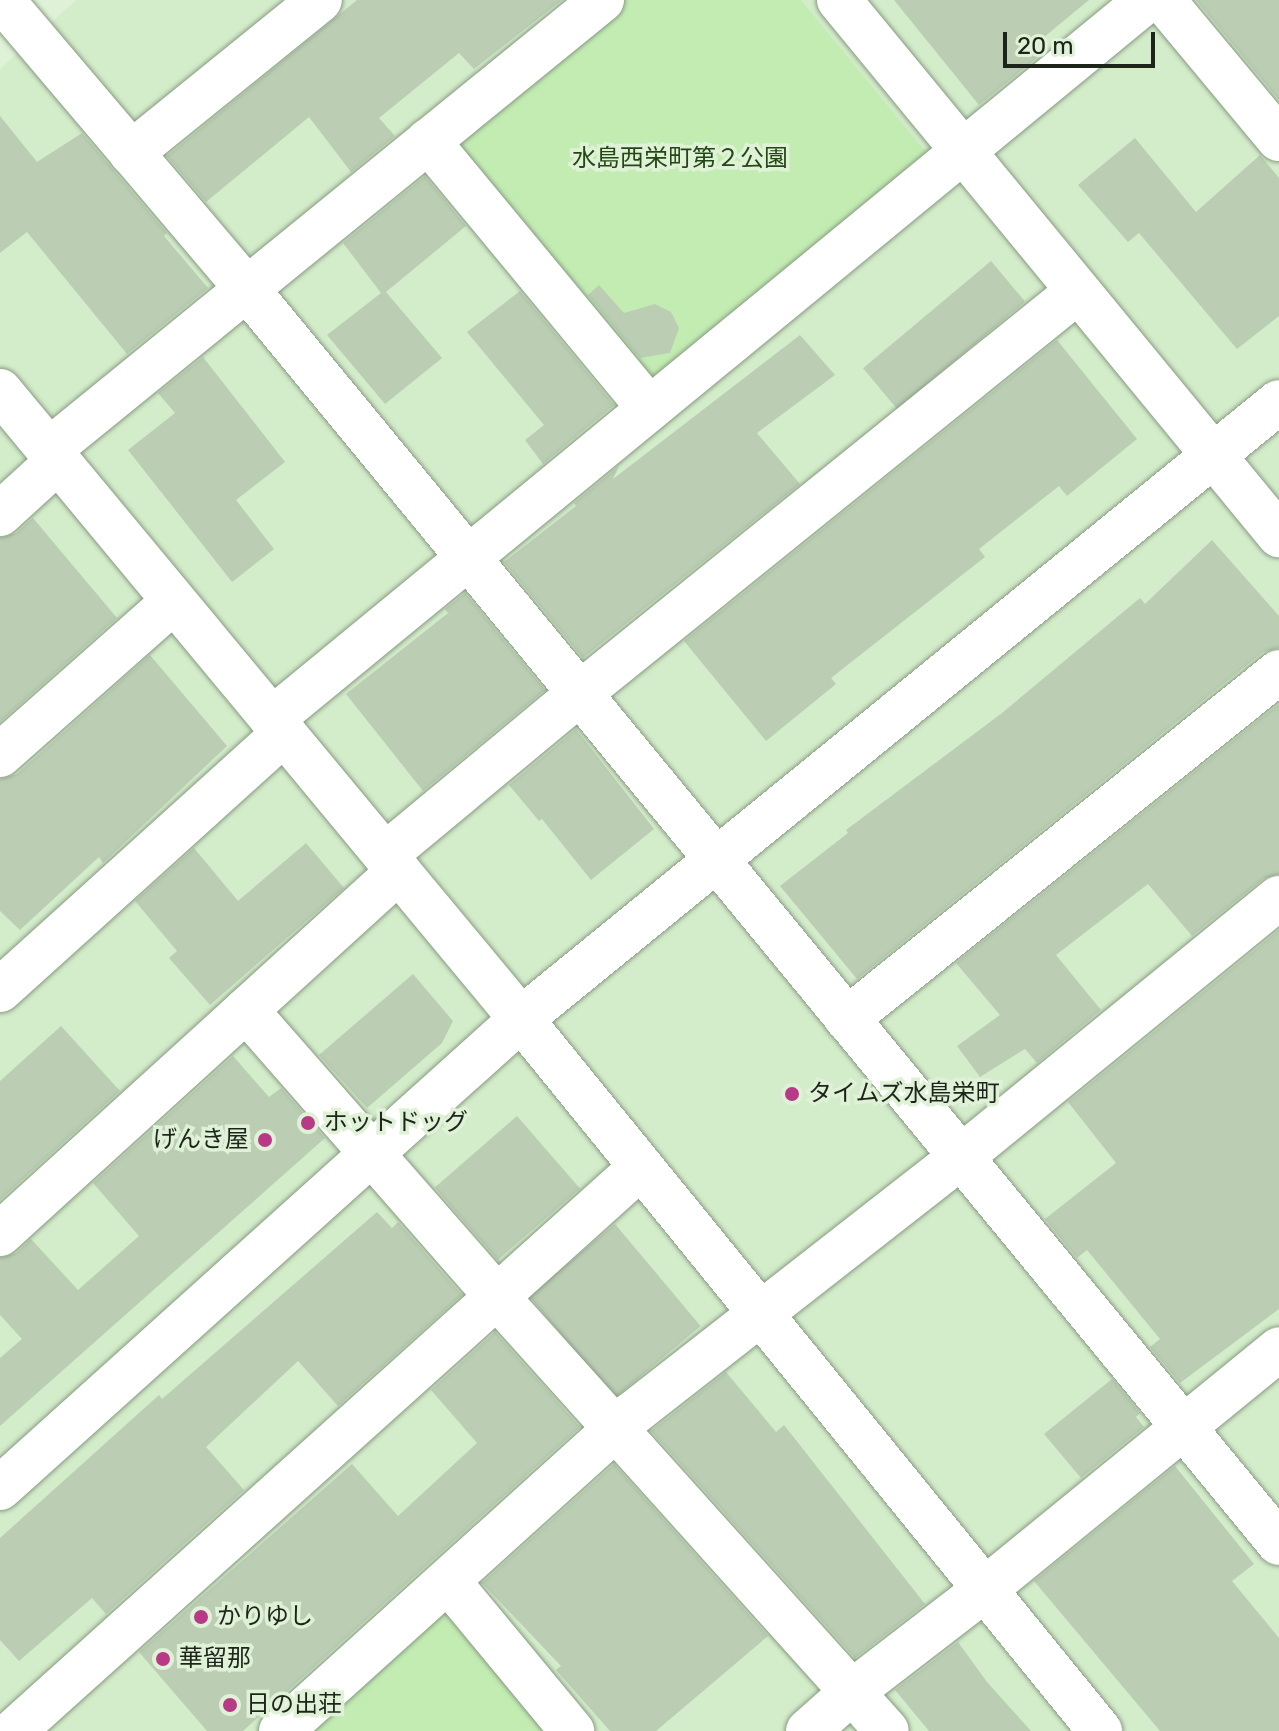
<!DOCTYPE html>
<html>
<head>
<meta charset="utf-8">
<style>
  body { margin:0 }
  #map { position:relative; width:1279px; height:1731px; overflow:hidden; background:#dff2d7; font-family:Rubik,"Noto Sans JP",sans-serif }
  div>[style] { position:absolute }
  .built>* { inset:0; background:#d3ecca }
  .green>* { inset:0; background:#c3ecb3 }
  .building>* { inset:0; background:#bbceb4; transform-origin:0 0 }
  .roads { filter:drop-shadow(0 0 2px #889b82) drop-shadow(0 0 2px #889b82) }
  .minor>* { height:44px; margin:-22px; padding:0 22px; transform-origin:22px; border-radius:22px; background:#fff }
  .dots>* { width:22px; height:22px; translate:-50% -50%; box-sizing:border-box; border:4px solid #dff2d7; border-radius:50% }
  span { translate:-50% -50%; white-space:nowrap; text-align:center; line-height:1.15; -webkit-text-stroke:7px #dff2d7; paint-order:stroke }
  .park-label { font-size:24px; color:#254716 }
  .poi-label { font-size:24px; color:#1d241a }
  .left { translate:0 -50%; text-align:left }
  .right { translate:-100% -50%; text-align:right }
  .scale { position:absolute; left:1003px; top:32px; width:152px; height:36px; box-sizing:border-box; border:4px solid #1d241a; border-top:0; padding-left:10px; font-size:24px; line-height:28px; white-space:nowrap; color:#1d241a; -webkit-text-stroke:6px #dff2d7; paint-order:stroke }
</style>
</head>
<body>
<div id="map">
  <div class="built">
    <div style="clip-path:polygon(76px 0,1279px 0,1279px 1731px,0 1731px,0 69px)"></div>
  </div>
  <div class="green">
    <div style="clip-path:polygon(625px 0,801px 0,930px 157px,654px 384px,453px 141px)"></div>
    <div style="clip-path:polygon(446px 1609px,556px 1731px,312px 1731px)"></div>
  </div>
  <div class="building">
    <div style="clip-path:polygon(357px 0,562px 0,474px 69px,459px 53px,379px 118px,395px 136px,351px 172px,309px 117px,206px 202px,167px 156px)"></div>
    <div style="clip-path:polygon(894px 0,1089px 0,1032px 47px,1039px 56px,979px 105px)"></div>
    <div style="clip-path:polygon(1196px 0,1279px 0,1279px 100px)"></div>
    <div style="clip-path:polygon(0 116px,37px 162px,82px 133px,167px 233px,164px 236px,208px 288px,127px 354px,27px 232px,0 253px)"></div>
    <div style="clip-path:polygon(1135px 138px,1196px 212px,1260px 155px,1279px 178px,1279px 316px,1237px 349px,1139px 233px,1128px 242px,1078px 185px)"></div>
    <div style="clip-path:polygon(425px 176px,466px 226px,386px 292px,442px 358px,385px 404px,327px 335px,381px 293px,343px 243px)"></div>
    <div style="left:991px;top:261px;width:53px;height:167px;rotate:50deg"></div>
    <div style="clip-path:polygon(599px 285px,624px 313px,655px 304px,671px 312px,679px 328px,670px 353px,640px 358px,588px 295px)"></div>
    <div style="clip-path:polygon(520px 291px,614px 405px,543px 464px,525px 440px,544px 425px,467px 332px)"></div>
    <div style="clip-path:polygon(800px 335px,835px 375px,757px 433px,800px 484px,583px 658px,504px 562px,576px 506px,574px 503px,619px 466px,613px 479px)"></div>
    <div style="clip-path:polygon(1057px 340px,1137px 439px,1067px 496px,1059px 486px,979px 549px,985px 557px,831px 678px,836px 684px,766px 741px,684px 641px)"></div>
    <div style="clip-path:polygon(203px 357px,285px 462px,236px 500px,274px 549px,232px 582px,128px 450px,175px 413px,158px 393px)"></div>
    <div style="clip-path:polygon(33px 518px,117px 618px,0 722px,0 538px,16px 533px)"></div>
    <div style="clip-path:polygon(1212px 540px,1279px 616px,1279px 648px,1263px 652px,857px 979px,780px 886px,848px 833px,846px 830px,1002px 713px,1140px 598px,1145px 604px)"></div>
    <div style="clip-path:polygon(465px 593px,545px 690px,423px 791px,346px 694px,448px 613px,445px 609px)"></div>
    <div style="clip-path:polygon(150px 655px,227px 746px,103px 863px,99px 857px,20px 930px,0 911px,0 779px,17px 774px)"></div>
    <div style="clip-path:polygon(1279px 704px,1279px 874px,1263px 879px,1192px 936px,1148px 884px,1056px 955px,1101px 1010px,1037px 1063px,1025px 1049px,980px 1077px,957px 1046px,1000px 1015px,956px 963px)"></div>
    <div style="clip-path:polygon(576px 729px,654px 829px,591px 880px,542px 819px,539px 821px,509px 785px)"></div>
    <div style="clip-path:polygon(306px 843px,344px 888px,210px 1005px,169px 958px,177px 951px,135px 901px,194px 848px,238px 901px)"></div>
    <div style="clip-path:polygon(1279px 930px,1279px 1309px,1180px 1383px,1150px 1347px,1160px 1339px,1087px 1250px,1077px 1258px,1045px 1219px,1116px 1163px,1068px 1102px)"></div>
    <div style="clip-path:polygon(413px 974px,453px 1021px,442px 1043px,367px 1108px,319px 1055px)"></div>
    <div style="clip-path:polygon(61px 1026px,120px 1091px,0 1200px,0 1081px)"></div>
    <div style="clip-path:polygon(233px 1056px,269px 1097px,281px 1088px,325px 1138px,0 1426px,0 1358px,22px 1339px,0 1315px,0 1258px,16px 1253px,31px 1239px,78px 1290px,139px 1236px,93px 1183px)"></div>
    <div style="left:517px;top:1116px;width:96px;height:109px;rotate:49deg"></div>
    <div style="clip-path:polygon(377px 1212px,392px 1228px,398px 1222px,462px 1295px,338px 1406px,298px 1361px,206px 1447px,244px 1490px,106px 1614px,92px 1598px,19px 1661px,0 1640px,0 1538px,159px 1395px,162px 1399px)"></div>
    <div style="left:615px;top:1224px;width:133px;height:112px;rotate:50deg"></div>
    <div style="clip-path:polygon(495px 1332px,580px 1427px,243px 1731px,207px 1731px,139px 1652px,352px 1464px,398px 1516px,477px 1443px,431px 1390px)"></div>
    <div style="clip-path:polygon(726px 1372px,776px 1432px,784px 1425px,925px 1604px,855px 1658px,651px 1431px)"></div>
    <div style="clip-path:polygon(1112px 1379px,1140px 1413px,1136px 1417px,1144px 1427px,1081px 1478px,1044px 1434px)"></div>
    <div style="clip-path:polygon(614px 1464px,768px 1636px,656px 1731px,610px 1731px,556px 1670px,561px 1666px,482px 1583px)"></div>
    <div style="clip-path:polygon(1175px 1466px,1254px 1564px,1232px 1581px,1279px 1638px,1279px 1731px,1160px 1731px,1034px 1581px)"></div>
    <div style="clip-path:polygon(958px 1642px,987px 1682px,1031px 1731px,929px 1731px,895px 1690px)"></div>
  </div>
  <div class="roads">
    <div class="minor">
      <div style="left:2px;top:0;width:379px;rotate:49.7deg"></div>
      <div style="left:247px;top:289px;width:1624px;rotate:50.55deg"></div>
      <div style="left:839px;top:0;width:693px;rotate:50.57deg"></div>
      <div style="left:1163px;top:0;width:181px;rotate:50.2deg"></div>
      <div style="left:428px;top:141px;width:347px;rotate:50.4deg"></div>
      <div style="left:131px;top:153px;width:243px;rotate:-39deg"></div>
      <div style="left:0;top:391px;width:816px;rotate:50.32deg"></div>
      <div style="left:521px;top:1019px;width:918px;rotate:50.88deg"></div>
      <div style="left:49px;top:450px;width:713px;rotate:-39.14deg"></div>
      <div style="left:0;top:514px;width:79px;rotate:-42.4deg"></div>
      <div style="left:272px;top:719px;width:1133px;rotate:-39.41deg"></div>
      <div style="left:0;top:755px;width:232px;rotate:-41.5deg"></div>
      <div style="left:385px;top:855px;width:252px;rotate:-39.7deg"></div>
      <div style="left:579px;top:694px;width:641px;rotate:-38.92deg"></div>
      <div style="left:0;top:990px;width:383px;rotate:-42.1deg"></div>
      <div style="left:246px;top:1010px;width:381px;rotate:48.8deg"></div>
      <div style="left:497px;top:1297px;width:583px;rotate:48.06deg"></div>
      <div style="left:847px;top:1019px;width:554px;rotate:-38.77deg"></div>
      <div style="left:0;top:1234px;width:539px;rotate:-42.3deg"></div>
      <div style="left:0;top:1488px;width:701px;rotate:-41.99deg"></div>
      <div style="left:521px;top:1019px;width:977px;rotate:-39.15deg"></div>
      <div style="left:448px;top:1581px;width:195px;rotate:50.4deg"></div>
      <div style="left:14px;top:1731px;width:843px;rotate:-41.97deg"></div>
      <div style="left:281px;top:1731px;width:473px;rotate:-42.1deg"></div>
      <div style="left:632px;top:1414px;width:417px;rotate:-38deg"></div>
      <div style="left:961px;top:1157px;width:410px;rotate:-39.2deg"></div>
      <div style="left:808px;top:1731px;width:60px;rotate:-41.6deg"></div>
      <div style="left:853px;top:1691px;width:165px;rotate:-37.6deg"></div>
      <div style="left:984px;top:1590px;width:381px;rotate:-39.2deg"></div>
    </div>
  </div>
  <div class="dots">
    <div style="left:792px;top:1094px;background:#b83a87"></div>
    <div style="left:308px;top:1123px;background:#b83a87"></div>
    <div style="left:265px;top:1140px;background:#b83a87"></div>
    <div style="left:201px;top:1617px;background:#b83a87"></div>
    <div style="left:163px;top:1659px;background:#b83a87"></div>
    <div style="left:230px;top:1705px;background:#b83a87"></div>
  </div>
  <div class="park-label">
    <span style="left:680px;top:159px">水島西栄町第２公園</span>
  </div>
  <div class="poi-label">
    <span class="left" style="left:808px;top:1094px">タイムズ水島栄町</span>
    <span class="left" style="left:324px;top:1123px">ホットドッグ</span>
    <span class="right" style="left:249px;top:1140px">げんき屋</span>
    <span class="left" style="left:217px;top:1617px">かりゆし</span>
    <span class="left" style="left:179px;top:1659px">華留那</span>
    <span class="left" style="left:246px;top:1705px">日の出荘</span>
  </div>
  <div class="scale">20 m</div>
</div>
</body>
</html>
